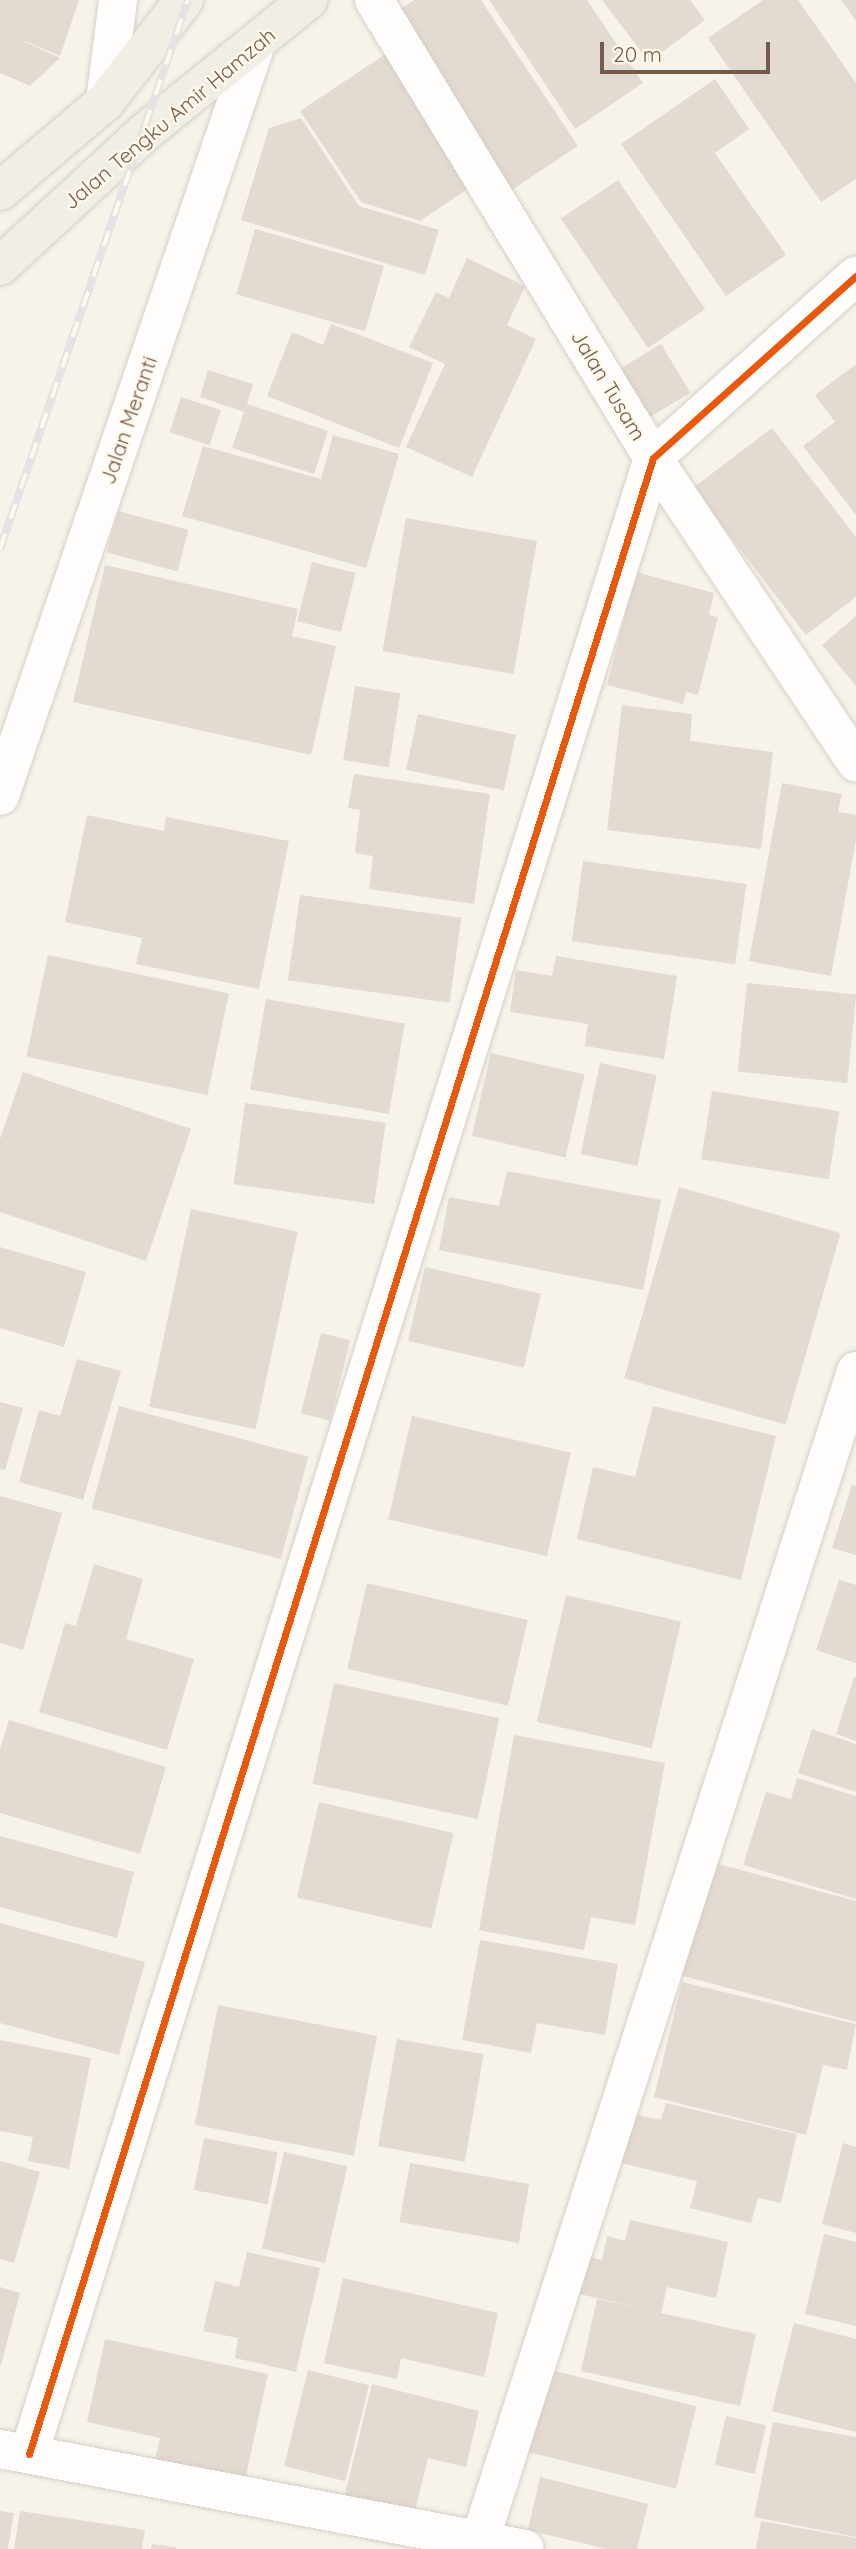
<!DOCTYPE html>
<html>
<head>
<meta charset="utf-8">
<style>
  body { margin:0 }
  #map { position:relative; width:856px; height:2549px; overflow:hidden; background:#f7f3ea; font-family:Quicksand,sans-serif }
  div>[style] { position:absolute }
  .building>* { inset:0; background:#e3dad1; transform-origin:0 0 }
  .roads { filter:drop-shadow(0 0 2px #d5cfc7) drop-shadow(0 0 2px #d5cfc7) }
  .minor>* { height:38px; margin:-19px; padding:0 19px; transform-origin:19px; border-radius:19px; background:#fefdfc }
  .primary>* { height:38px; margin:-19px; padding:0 19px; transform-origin:19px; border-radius:19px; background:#f2eee5 }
  .rail>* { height:8px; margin-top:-4px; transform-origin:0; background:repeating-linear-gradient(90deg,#fff8eb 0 16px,#e4e2e4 0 32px); box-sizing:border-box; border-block:2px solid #e4e2e4 }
  .cycleway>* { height:7px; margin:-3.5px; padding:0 3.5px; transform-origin:3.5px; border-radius:3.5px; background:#e8590c }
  span { translate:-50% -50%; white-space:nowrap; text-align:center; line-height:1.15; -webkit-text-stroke:5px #fff8eb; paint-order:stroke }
  .street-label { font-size:21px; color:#745b4a }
  .scale { position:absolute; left:600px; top:42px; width:170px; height:32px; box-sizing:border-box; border:4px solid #745b4a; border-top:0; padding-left:9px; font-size:21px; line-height:24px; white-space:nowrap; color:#745b4a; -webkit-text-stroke:5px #fff8eb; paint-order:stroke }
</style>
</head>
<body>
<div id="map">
  <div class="building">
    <div style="clip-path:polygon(0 0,79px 0,60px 56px,10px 35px,60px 58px,30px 86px,0 73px)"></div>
    <div style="clip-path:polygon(414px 0,481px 0,578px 146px,510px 191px,393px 14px)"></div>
    <div style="clip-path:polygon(489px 0,587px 0,643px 83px,575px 129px)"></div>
    <div style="clip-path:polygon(602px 0,690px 0,705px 20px,649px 62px)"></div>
    <div style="clip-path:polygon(763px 0,798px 0,856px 83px,856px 179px,821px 202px,708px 38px)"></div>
    <div style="clip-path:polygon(841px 0,856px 0,856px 21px)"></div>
    <div style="clip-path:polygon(390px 51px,478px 182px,420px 221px,361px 202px,300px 111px)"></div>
    <div style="clip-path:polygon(715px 79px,749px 129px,715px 153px,786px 255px,726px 296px,621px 144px)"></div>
    <div style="clip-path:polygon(301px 118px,359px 206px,439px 230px,425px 275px,241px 220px,269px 128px)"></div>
    <div style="left:618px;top:180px;width:156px;height:69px;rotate:56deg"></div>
    <div style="left:255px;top:229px;width:134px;height:68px;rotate:16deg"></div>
    <div style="clip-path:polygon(467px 258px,525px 286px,507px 325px,536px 339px,472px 477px,406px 447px,445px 364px,409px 347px,436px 292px,449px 298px)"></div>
    <div style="clip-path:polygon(331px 324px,433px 363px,399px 448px,267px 396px,292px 332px,323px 345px)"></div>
    <div style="left:661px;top:344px;width:57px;height:50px;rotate:59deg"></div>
    <div style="clip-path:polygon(856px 364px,856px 515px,803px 446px,835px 422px,815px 395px)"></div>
    <div style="clip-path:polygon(208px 370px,253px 384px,247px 404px,328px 431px,314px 474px,232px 448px,244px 412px,200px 397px)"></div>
    <div style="left:181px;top:397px;width:42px;height:37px;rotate:18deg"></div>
    <div style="clip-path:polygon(772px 428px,856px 537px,856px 597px,806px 635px,693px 488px)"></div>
    <div style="clip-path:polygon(333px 435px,399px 454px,366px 568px,182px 516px,203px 446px,321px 479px)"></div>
    <div style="left:118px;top:511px;width:73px;height:43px;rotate:15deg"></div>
    <div style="left:406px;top:518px;width:133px;height:135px;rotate:10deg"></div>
    <div style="left:312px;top:562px;width:45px;height:61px;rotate:14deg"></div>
    <div style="clip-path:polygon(105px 565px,298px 609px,292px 636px,336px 646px,311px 755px,73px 702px)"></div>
    <div style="clip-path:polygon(636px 572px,714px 593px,709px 615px,718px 617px,698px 695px,686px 692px,683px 704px,607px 685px)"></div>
    <div style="clip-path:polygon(856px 616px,856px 686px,822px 645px)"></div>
    <div style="left:355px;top:686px;width:46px;height:75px;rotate:9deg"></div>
    <div style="clip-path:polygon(622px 705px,692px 714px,690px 741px,773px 752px,761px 849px,607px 830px)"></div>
    <div style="left:418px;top:714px;width:100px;height:57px;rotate:12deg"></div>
    <div style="clip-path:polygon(354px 774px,490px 794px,474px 904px,369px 889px,373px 856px,355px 853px,360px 810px,348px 808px)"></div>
    <div style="clip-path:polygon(782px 783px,842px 794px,838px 812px,856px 815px,856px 840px,831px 976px,749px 961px)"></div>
    <div style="clip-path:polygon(87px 815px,164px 831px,166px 817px,289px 841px,259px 989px,136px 964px,142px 938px,65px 922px)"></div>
    <div style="left:583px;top:861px;width:165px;height:81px;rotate:8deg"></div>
    <div style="left:300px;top:895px;width:163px;height:86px;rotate:8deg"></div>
    <div style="left:48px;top:955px;width:185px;height:104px;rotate:12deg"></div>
    <div style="clip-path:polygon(556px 956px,677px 976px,664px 1059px,585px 1046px,588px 1024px,510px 1012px,516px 970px,552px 976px)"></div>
    <div style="left:747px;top:983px;width:110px;height:89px;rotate:6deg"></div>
    <div style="left:266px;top:999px;width:141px;height:92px;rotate:10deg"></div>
    <div style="left:491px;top:1053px;width:96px;height:85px;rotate:13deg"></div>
    <div style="left:600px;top:1063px;width:58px;height:93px;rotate:12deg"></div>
    <div style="clip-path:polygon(23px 1072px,191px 1129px,146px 1261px,0 1212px,0 1139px)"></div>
    <div style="left:712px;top:1091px;width:129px;height:69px;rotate:9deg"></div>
    <div style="left:245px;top:1103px;width:142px;height:82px;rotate:8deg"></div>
    <div style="clip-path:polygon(507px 1171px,661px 1200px,643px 1290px,439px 1250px,449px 1197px,499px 1206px)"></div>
    <div style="left:679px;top:1187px;width:168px;height:199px;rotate:16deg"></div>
    <div style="left:191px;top:1209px;width:109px;height:202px;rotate:12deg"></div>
    <div style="clip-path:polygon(0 1247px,86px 1272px,64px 1347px,0 1328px)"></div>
    <div style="left:425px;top:1267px;width:119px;height:76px;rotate:13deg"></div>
    <div style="left:321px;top:1333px;width:30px;height:83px;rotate:14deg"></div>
    <div style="clip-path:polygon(77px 1359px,121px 1371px,83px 1500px,19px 1482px,39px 1410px,60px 1416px)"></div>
    <div style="clip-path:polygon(0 1402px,23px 1408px,5px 1470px,0 1469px)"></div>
    <div style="left:119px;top:1406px;width:196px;height:106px;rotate:15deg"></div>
    <div style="clip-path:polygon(653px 1406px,776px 1436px,741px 1580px,577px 1539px,593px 1467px,635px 1477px)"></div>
    <div style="left:412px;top:1416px;width:163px;height:106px;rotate:13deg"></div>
    <div style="clip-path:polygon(852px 1485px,856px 1486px,856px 1555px,832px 1548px)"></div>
    <div style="clip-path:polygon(0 1496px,62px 1513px,23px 1650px,0 1643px)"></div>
    <div style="clip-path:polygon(94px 1564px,143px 1579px,126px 1639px,194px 1659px,167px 1750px,39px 1712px,65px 1623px,76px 1626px)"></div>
    <div style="clip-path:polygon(839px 1580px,856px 1585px,856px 1663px,816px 1650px)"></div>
    <div style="left:367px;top:1583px;width:165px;height:88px;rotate:13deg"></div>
    <div style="left:566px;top:1595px;width:118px;height:130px;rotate:13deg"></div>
    <div style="clip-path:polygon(854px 1677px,856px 1678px,856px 1741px,836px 1734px)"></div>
    <div style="left:334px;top:1683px;width:169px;height:103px;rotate:12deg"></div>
    <div style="clip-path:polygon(9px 1720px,166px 1767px,140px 1854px,0 1813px,0 1749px)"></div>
    <div style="clip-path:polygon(812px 1729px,856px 1744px,856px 1792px,798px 1773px)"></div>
    <div style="clip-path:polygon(514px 1735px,665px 1763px,635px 1925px,591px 1917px,584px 1950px,479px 1930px)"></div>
    <div style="clip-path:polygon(797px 1778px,856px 1796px,856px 1899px,743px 1865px,766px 1792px,791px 1799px)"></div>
    <div style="left:319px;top:1802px;width:138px;height:98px;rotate:13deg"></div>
    <div style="clip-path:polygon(0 1836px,134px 1872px,117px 1938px,0 1907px)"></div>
    <div style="clip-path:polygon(707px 1861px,856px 1901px,856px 2022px,676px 1974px)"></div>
    <div style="clip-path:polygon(0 1923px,145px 1962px,119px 2055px,0 2023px)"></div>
    <div style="clip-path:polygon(480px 1940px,618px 1964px,605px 2035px,537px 2023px,531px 2053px,462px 2040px)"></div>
    <div style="clip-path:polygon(682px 1982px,856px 2024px,847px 2070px,823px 2065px,806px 2135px,654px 2097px)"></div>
    <div style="left:218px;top:2005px;width:162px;height:122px;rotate:11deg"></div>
    <div style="left:397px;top:2039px;width:88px;height:109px;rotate:10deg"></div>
    <div style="clip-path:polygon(0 2040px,91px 2058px,69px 2169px,28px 2161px,33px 2137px,0 2131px)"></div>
    <div style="clip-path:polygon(666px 2103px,797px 2134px,781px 2203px,758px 2198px,751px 2223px,690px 2208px,697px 2181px,616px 2162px,628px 2113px,661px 2120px)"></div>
    <div style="left:204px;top:2138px;width:75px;height:53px;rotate:11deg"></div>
    <div style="clip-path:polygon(843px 2143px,856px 2147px,856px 2233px,822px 2224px)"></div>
    <div style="left:284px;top:2152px;width:65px;height:99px;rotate:13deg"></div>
    <div style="clip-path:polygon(0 2161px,40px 2172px,14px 2263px,0 2259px)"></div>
    <div style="left:410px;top:2163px;width:121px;height:60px;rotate:10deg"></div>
    <div style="clip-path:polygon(630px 2220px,728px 2242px,716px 2298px,667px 2287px,661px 2313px,756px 2334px,740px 2406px,581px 2371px,597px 2299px,651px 2311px,567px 2291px,576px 2254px,602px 2260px,607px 2236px,625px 2241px)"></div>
    <div style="clip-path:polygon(824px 2234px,856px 2242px,856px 2326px,805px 2314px)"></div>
    <div style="clip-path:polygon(247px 2252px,320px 2268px,296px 2372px,235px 2358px,238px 2338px,203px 2331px,215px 2281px,239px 2287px)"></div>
    <div style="clip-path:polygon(343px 2278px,498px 2313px,484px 2377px,401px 2358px,397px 2379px,324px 2363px)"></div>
    <div style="clip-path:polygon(0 2287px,20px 2293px,1px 2365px,0 2365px)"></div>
    <div style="clip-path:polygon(794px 2323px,856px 2339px,856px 2432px,772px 2411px)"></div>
    <div style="clip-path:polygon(105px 2339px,268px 2374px,242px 2494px,152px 2474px,160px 2438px,87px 2422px)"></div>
    <div style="left:547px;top:2369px;width:154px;height:85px;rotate:14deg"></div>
    <div style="left:308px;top:2370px;width:63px;height:99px;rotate:14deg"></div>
    <div style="clip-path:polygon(372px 2384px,479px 2411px,466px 2467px,428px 2458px,414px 2515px,344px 2498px)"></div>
    <div style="left:726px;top:2416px;width:41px;height:50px;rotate:13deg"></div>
    <div style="clip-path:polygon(773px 2422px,856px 2437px,856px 2537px,754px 2517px)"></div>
    <div style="clip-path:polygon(540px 2477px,648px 2504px,637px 2549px,607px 2549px,528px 2530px)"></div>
    <div style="clip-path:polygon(0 2511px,14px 2513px,8px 2549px,0 2549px)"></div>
    <div style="clip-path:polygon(20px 2511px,145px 2530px,142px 2549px,14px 2549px)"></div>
    <div style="clip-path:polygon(761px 2521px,856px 2538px,856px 2549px,756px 2549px)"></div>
    <div style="clip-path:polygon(152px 2544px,176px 2547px,176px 2549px,151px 2549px)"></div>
  </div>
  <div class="roads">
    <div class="minor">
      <div style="left:374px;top:0;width:536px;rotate:58.65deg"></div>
      <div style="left:653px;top:458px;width:366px;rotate:56.3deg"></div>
      <div style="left:105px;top:102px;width:103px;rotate:-82.7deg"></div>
      <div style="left:0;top:796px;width:794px;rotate:-71.2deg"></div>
      <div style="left:0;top:2449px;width:534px;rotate:10.78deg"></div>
      <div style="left:29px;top:2454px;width:2091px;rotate:-72.64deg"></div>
      <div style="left:653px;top:458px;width:273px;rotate:-41.9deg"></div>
      <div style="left:480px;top:2540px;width:1228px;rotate:-72.17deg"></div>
    </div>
    <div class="primary">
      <div style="left:0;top:191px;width:138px;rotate:-40.3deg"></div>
      <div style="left:105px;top:102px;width:129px;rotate:-52.2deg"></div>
      <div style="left:0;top:266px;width:197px;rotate:-42.7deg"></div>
      <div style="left:145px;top:132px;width:210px;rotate:-39deg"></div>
    </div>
  </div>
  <div class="rail">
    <div style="left:0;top:549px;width:580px;rotate:-71.1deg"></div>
  </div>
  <div class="cycleway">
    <div style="left:29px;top:2454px;width:2091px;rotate:-72.64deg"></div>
    <div style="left:653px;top:458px;width:273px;rotate:-41.9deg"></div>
  </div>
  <div class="street-label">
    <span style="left:169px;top:118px;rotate:-40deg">Jalan Tengku Amir Hamzah</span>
    <span style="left:609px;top:385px;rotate:59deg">Jalan Tusam</span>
    <span style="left:128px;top:420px;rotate:-71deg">Jalan Meranti</span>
  </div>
  <div class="scale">20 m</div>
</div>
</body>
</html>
